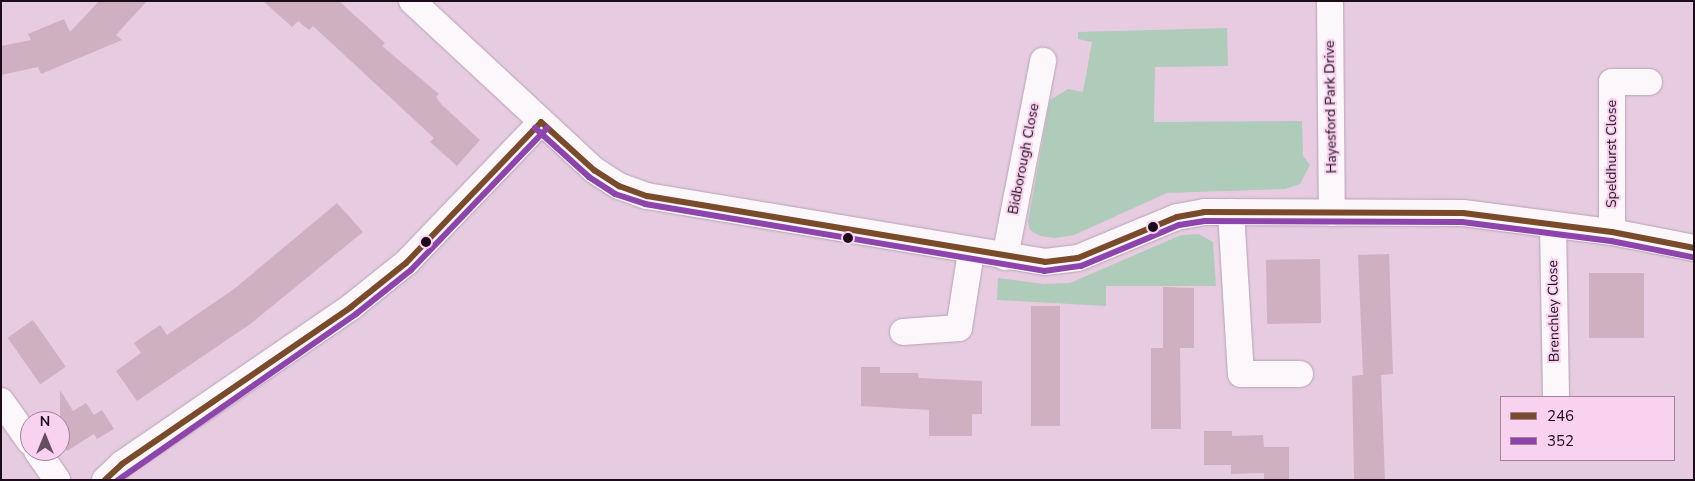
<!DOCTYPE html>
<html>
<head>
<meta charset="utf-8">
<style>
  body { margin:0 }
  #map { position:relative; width:1695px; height:481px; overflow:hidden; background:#e7cce1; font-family:"Nunito Sans",sans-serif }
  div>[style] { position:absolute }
  .green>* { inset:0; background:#afcbb9 }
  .building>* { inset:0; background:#ceb0c1; transform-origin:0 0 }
  .roads { filter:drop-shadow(0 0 1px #b8a3b3) drop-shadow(0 0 1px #b8a3b3) }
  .minor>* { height:26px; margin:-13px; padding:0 13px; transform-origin:13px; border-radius:13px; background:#fbf7fa }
  .bus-1>* { height:6px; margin:-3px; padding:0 3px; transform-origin:3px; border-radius:3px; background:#7a4b2a }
  .bus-2>* { height:6px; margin:-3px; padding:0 3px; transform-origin:3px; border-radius:3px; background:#8e44ad }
  .dots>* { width:14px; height:14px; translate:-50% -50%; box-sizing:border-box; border:2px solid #f9d2f0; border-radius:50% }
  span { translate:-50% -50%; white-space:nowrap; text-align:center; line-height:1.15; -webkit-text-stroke:4px #f9d2f0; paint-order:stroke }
  .street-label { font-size:14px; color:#1c0b19 }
  .frame { position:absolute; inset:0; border:2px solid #1c0b19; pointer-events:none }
  .legend { position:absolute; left:1500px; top:396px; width:175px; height:65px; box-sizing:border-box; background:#f9d2f0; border:1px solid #a1829a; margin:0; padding:6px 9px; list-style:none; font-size:15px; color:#1c0b19 }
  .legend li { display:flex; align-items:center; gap:10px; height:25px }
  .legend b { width:25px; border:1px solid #a1829a }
  .north { position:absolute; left:20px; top:411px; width:50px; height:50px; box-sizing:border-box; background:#f9d2f0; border:1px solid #a1829a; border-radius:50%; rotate:0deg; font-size:14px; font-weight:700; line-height:20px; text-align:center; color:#1c0b19 }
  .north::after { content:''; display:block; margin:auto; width:18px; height:22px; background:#634f5f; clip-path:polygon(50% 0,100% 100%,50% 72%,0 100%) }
</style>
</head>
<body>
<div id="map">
  <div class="green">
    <div style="clip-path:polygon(1227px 28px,1228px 66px,1155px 67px,1154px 122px,1302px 121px,1303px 156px,1310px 165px,1300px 184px,1285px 189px,1167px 193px,1074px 235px,1055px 238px,1040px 236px,1030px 230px,1028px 222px,1050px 100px,1068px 89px,1083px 92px,1092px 42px,1078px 39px,1078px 32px)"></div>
    <div style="clip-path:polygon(1199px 234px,1213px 242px,1216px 286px,1106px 286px,1106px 306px,997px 300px,998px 278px,1044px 284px,1070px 283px,1181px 235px)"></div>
  </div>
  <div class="building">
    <div style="clip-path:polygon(99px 1px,147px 1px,116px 35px,122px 40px,41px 74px,38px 67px,1px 75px,1px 46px,31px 40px,28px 34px,64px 19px,70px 32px)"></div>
    <div style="clip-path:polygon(263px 1px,339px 1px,385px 43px,382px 46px,439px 94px,436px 97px,442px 105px,480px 140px,457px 166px,430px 142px,434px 138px,313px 26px,309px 30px,298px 21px,292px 27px)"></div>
    <div style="clip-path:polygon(337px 203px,363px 232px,249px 325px,137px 401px,116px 371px,141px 353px,134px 343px,160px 325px,167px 335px,234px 289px)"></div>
    <div style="clip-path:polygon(1389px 254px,1393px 374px,1381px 375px,1385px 480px,1354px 480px,1352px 376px,1363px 375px,1358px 255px)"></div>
    <div style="left:1320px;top:259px;width:64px;height:54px;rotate:89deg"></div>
    <div style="left:1589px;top:273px;width:55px;height:65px"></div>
    <div style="clip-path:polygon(1163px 287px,1194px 288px,1194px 348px,1180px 348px,1181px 429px,1151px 429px,1151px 348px,1163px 348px)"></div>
    <div style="left:1031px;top:306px;width:29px;height:120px"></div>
    <div style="left:33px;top:320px;width:57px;height:31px;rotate:55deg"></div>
    <div style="clip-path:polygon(861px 367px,880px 367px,880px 373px,918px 373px,919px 378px,982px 381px,982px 414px,972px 414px,972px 436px,929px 436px,929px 410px,861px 406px)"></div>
    <div style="clip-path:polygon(60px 390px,73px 411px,86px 403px,94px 415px,102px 410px,114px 429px,97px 439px,94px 434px,67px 451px,60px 440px)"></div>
    <div style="clip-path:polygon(1204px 431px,1232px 431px,1232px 436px,1263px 435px,1264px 447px,1289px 447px,1289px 479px,1264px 479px,1264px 473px,1231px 474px,1231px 465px,1204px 465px)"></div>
  </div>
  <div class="roads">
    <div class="minor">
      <div style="left:412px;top:1px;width:248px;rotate:42.9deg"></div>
      <div style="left:594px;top:170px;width:30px;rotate:33deg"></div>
      <div style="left:619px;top:186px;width:30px;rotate:20deg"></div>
      <div style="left:647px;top:196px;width:403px;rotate:9.4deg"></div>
      <div style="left:1045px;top:262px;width:33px;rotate:-7deg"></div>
      <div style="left:1078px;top:258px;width:107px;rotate:-22.5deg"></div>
      <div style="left:1177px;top:217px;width:27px;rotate:-10deg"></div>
      <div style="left:1204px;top:212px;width:259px;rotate:0.2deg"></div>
      <div style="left:1463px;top:213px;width:150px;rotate:7.3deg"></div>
      <div style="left:1612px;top:232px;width:84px;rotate:11deg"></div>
      <div style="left:1330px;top:1px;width:212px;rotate:89.5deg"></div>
      <div style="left:1231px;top:212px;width:162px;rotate:86.5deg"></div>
      <div style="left:1241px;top:374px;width:59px"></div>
      <div style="left:1553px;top:225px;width:172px;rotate:89deg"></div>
      <div style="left:1612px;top:232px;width:150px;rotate:-90deg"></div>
      <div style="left:1612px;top:82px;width:37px"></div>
      <div style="left:1005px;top:257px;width:200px;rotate:-79deg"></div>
      <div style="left:903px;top:332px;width:56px;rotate:-4.1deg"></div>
      <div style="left:959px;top:328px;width:77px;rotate:-81deg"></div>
      <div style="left:1px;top:401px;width:50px;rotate:54.7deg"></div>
      <div style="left:37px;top:451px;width:35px;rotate:55deg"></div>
      <div style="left:105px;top:480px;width:23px;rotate:-43deg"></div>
      <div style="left:122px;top:464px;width:278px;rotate:-34.4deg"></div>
      <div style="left:351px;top:307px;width:70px;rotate:-38.7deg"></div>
      <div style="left:406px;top:263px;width:195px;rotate:-46.2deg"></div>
    </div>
  </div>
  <div class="bus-1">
    <div style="left:541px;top:122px;width:72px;rotate:42.2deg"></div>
    <div style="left:594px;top:170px;width:30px;rotate:33deg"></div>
    <div style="left:619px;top:186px;width:30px;rotate:20deg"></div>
    <div style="left:647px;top:196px;width:403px;rotate:9.4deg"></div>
    <div style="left:1045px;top:262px;width:33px;rotate:-7deg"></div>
    <div style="left:1078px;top:258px;width:107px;rotate:-22.5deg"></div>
    <div style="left:1177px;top:217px;width:27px;rotate:-10deg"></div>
    <div style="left:1204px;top:212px;width:259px;rotate:0.2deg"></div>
    <div style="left:1463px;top:213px;width:150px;rotate:7.3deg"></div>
    <div style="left:1612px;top:232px;width:84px;rotate:11deg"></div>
    <div style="left:105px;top:480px;width:23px;rotate:-43deg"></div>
    <div style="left:122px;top:464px;width:278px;rotate:-34.4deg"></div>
    <div style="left:351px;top:307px;width:70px;rotate:-38.7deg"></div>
    <div style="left:406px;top:263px;width:195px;rotate:-46.2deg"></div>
  </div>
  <div class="bus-2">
    <div style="left:535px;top:128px;width:73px;rotate:42.2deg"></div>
    <div style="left:589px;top:177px;width:31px;rotate:33deg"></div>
    <div style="left:615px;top:194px;width:32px;rotate:18deg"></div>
    <div style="left:645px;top:204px;width:405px;rotate:9.5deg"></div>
    <div style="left:1044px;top:271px;width:37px;rotate:-8deg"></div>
    <div style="left:1081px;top:266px;width:106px;rotate:-22.7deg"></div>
    <div style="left:1179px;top:225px;width:26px;rotate:-9deg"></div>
    <div style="left:1205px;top:221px;width:257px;rotate:0.2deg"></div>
    <div style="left:1462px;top:222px;width:150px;rotate:7.3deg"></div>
    <div style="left:1611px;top:241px;width:83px;rotate:11.2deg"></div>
    <div style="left:118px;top:480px;width:290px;rotate:-34.9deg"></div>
    <div style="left:356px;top:314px;width:70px;rotate:-38.7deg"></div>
    <div style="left:411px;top:270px;width:197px;rotate:-46.2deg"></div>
  </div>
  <div class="dots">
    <div style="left:1153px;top:227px;background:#1c0b19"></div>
    <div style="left:848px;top:238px;background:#1c0b19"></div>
    <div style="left:426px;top:242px;background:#1c0b19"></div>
  </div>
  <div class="street-label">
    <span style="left:1331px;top:107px;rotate:-91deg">Hayesford Park Drive</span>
    <span style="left:1612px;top:154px;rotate:-90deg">Speldhurst Close</span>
    <span style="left:1024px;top:159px;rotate:-79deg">Bidborough Close</span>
    <span style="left:1554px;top:311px;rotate:-91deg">Brenchley Close</span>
  </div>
  <div class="frame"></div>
  <ul class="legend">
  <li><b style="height:6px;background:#7a4b2a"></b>246</li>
  <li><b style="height:6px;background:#8e44ad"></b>352</li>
  </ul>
  <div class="north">N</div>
</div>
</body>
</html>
